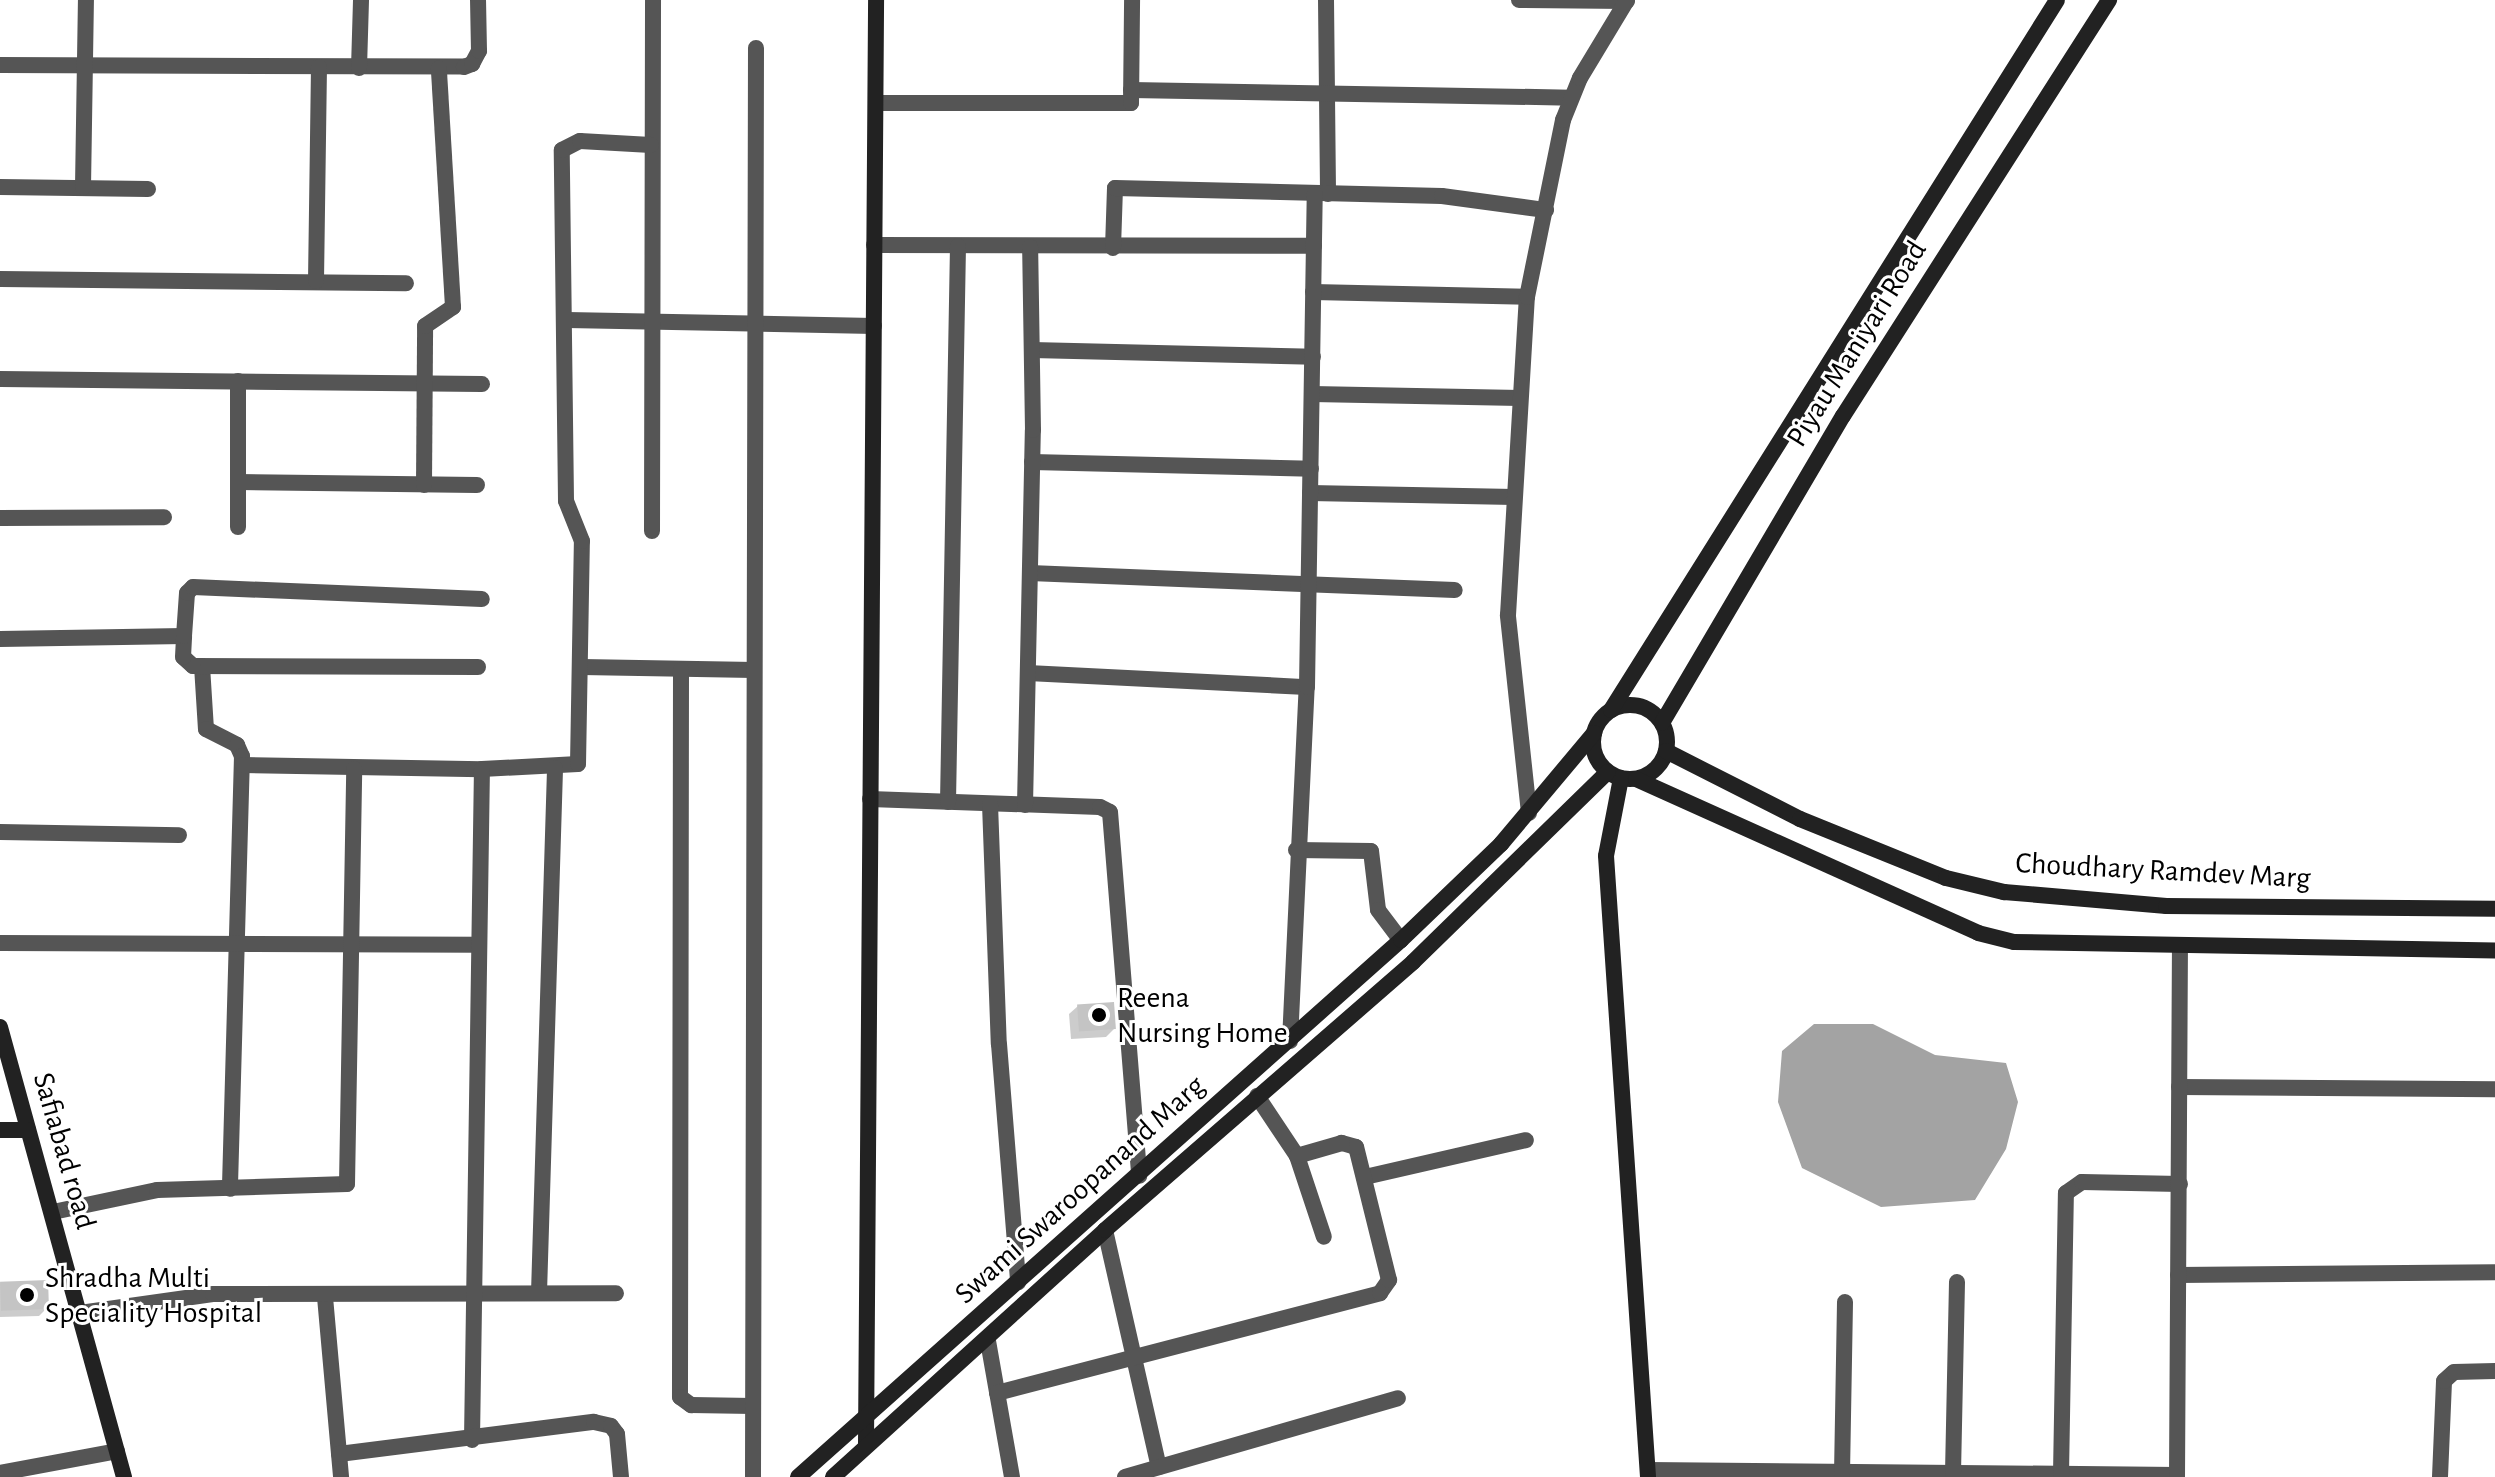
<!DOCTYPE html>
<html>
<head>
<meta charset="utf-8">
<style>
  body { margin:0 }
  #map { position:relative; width:2495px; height:1477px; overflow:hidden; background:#fff; font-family:"Alegreya Sans",sans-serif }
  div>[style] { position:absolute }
  .water>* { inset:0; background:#a3a3a3 }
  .shadow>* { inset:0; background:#0003 }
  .building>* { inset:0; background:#c4c4c4; transform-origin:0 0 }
  .street>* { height:16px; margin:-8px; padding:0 8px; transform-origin:8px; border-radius:8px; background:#555 }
  .secondary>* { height:16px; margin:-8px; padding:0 8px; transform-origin:8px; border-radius:8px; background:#222 }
  .secondary>.ring { margin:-8px; padding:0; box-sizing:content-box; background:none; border:16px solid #222; border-radius:50% }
  .dots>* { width:22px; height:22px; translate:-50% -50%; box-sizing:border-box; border:4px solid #fff; border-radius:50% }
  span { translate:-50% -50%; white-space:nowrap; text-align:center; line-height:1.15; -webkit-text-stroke:6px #fff; paint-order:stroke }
  .street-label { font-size:30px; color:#000 }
  .poi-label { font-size:30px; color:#000 }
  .left { translate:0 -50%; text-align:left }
</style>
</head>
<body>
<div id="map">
  <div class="water">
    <div style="clip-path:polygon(1814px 1024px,1873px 1024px,1935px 1055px,2006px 1063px,2018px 1102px,2006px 1149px,1975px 1200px,1881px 1207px,1802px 1168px,1778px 1102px,1782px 1051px)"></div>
  </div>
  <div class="shadow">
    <div style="clip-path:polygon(1078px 1006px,1114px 1029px,1106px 1037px,1071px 1039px,1069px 1014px)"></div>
    <div style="clip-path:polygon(0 1283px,47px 1308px,39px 1316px,0 1317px)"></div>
  </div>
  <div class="building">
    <div style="left:1114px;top:1002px;width:27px;height:37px;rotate:86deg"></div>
    <div style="left:48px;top:1280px;width:29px;height:48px;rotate:88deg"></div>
  </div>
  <div class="street">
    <div style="left:1326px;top:0;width:194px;rotate:89.4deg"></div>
    <div style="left:1519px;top:0;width:108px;rotate:0.5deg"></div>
    <div style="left:0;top:65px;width:464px;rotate:0.2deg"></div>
    <div style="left:464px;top:67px;width:9px;rotate:-21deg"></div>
    <div style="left:472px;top:64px;width:15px;rotate:-62deg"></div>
    <div style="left:479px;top:51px;width:51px;rotate:-91.1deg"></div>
    <div style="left:359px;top:68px;width:68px;rotate:-88.3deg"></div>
    <div style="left:1131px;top:90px;width:440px;rotate:1deg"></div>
    <div style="left:876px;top:103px;width:255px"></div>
    <div style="left:1131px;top:103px;width:103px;rotate:-89.4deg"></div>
    <div style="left:0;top:187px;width:148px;rotate:0.8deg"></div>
    <div style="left:83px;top:187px;width:187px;rotate:-89.1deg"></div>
    <div style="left:874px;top:245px;width:440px;rotate:0.1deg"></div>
    <div style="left:1113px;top:248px;width:60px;rotate:-88.1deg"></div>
    <div style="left:1115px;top:188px;width:327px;rotate:1.4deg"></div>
    <div style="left:1442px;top:196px;width:105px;rotate:7.7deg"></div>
    <div style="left:0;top:279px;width:406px;rotate:0.6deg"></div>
    <div style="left:316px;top:281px;width:214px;rotate:-89.2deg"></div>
    <div style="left:1313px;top:292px;width:214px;rotate:1.3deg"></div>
    <div style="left:567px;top:320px;width:307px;rotate:1.1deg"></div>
    <div style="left:1032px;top:350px;width:281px;rotate:1.4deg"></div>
    <div style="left:0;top:379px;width:482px;rotate:0.6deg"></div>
    <div style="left:1312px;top:394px;width:208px;rotate:1.1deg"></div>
    <div style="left:1032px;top:462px;width:279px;rotate:1.4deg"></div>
    <div style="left:238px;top:482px;width:239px;rotate:0.7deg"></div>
    <div style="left:424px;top:485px;width:159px;rotate:-89.6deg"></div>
    <div style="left:425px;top:326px;width:34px;rotate:-34deg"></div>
    <div style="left:453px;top:307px;width:239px;rotate:-93.4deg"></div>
    <div style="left:1310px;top:493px;width:204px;rotate:1.1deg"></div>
    <div style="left:0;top:518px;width:164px;rotate:-0.3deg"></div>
    <div style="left:238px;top:527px;width:146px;rotate:-90deg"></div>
    <div style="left:652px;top:531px;width:531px;rotate:-89.89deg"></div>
    <div style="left:1030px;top:573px;width:425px;rotate:2.3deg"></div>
    <div style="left:0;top:639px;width:184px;rotate:-0.9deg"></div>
    <div style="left:202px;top:666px;width:63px;rotate:86.4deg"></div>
    <div style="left:206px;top:729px;width:35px;rotate:27deg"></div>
    <div style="left:237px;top:745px;width:12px;rotate:66deg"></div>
    <div style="left:242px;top:756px;width:433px;rotate:91.6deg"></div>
    <div style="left:478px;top:667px;width:285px;rotate:-179.8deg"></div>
    <div style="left:193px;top:666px;width:13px;rotate:-138deg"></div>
    <div style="left:183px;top:657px;width:21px;rotate:-87deg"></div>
    <div style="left:184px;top:636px;width:43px;rotate:-86deg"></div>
    <div style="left:187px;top:593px;width:8px;rotate:-45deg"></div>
    <div style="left:193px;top:587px;width:289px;rotate:2.4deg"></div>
    <div style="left:582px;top:667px;width:172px;rotate:1deg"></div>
    <div style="left:681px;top:670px;width:727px;rotate:90.08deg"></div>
    <div style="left:680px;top:1397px;width:14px;rotate:36deg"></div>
    <div style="left:691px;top:1405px;width:62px;rotate:0.9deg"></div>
    <div style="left:1028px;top:673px;width:279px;rotate:2.9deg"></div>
    <div style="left:243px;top:765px;width:239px;rotate:1deg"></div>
    <div style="left:482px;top:769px;width:96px;rotate:-3deg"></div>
    <div style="left:578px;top:764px;width:223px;rotate:-89deg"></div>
    <div style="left:582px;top:541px;width:43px;rotate:-111.8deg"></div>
    <div style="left:566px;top:501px;width:351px;rotate:-90.7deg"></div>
    <div style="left:562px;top:150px;width:20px;rotate:-27deg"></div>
    <div style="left:580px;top:141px;width:71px;rotate:3.2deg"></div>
    <div style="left:870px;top:799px;width:230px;rotate:2deg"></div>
    <div style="left:1100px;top:807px;width:11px;rotate:27deg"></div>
    <div style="left:1110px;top:812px;width:365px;rotate:85.4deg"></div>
    <div style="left:948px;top:802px;width:556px;rotate:-88.97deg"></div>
    <div style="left:990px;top:804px;width:240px;rotate:87.9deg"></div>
    <div style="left:999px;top:1044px;width:239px;rotate:85.4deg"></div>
    <div style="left:1025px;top:805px;width:375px;rotate:-88.8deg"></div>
    <div style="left:1033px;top:430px;width:183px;rotate:-90.9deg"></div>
    <div style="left:1529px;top:813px;width:199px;rotate:-96.1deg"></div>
    <div style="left:1508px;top:615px;width:319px;rotate:-86.6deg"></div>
    <div style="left:1527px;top:297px;width:181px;rotate:-78.5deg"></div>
    <div style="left:1563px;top:120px;width:45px;rotate:-68deg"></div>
    <div style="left:1580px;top:78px;width:91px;rotate:-58.9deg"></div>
    <div style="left:0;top:832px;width:179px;rotate:1deg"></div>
    <div style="left:1296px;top:850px;width:75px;rotate:0.8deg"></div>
    <div style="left:1371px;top:851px;width:59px;rotate:83.2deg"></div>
    <div style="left:1378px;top:910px;width:38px;rotate:53deg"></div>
    <div style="left:0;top:943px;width:479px;rotate:0.2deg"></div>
    <div style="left:1290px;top:1041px;width:354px;rotate:-87.3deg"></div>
    <div style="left:1307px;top:687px;width:493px;rotate:-89.1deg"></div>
    <div style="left:2179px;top:1087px;width:316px;rotate:0.4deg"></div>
    <div style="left:1257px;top:1096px;width:72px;rotate:56.3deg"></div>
    <div style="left:1297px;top:1156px;width:85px;rotate:71.6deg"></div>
    <div style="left:1365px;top:1177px;width:165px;rotate:-12.9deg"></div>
    <div style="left:53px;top:1212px;width:106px;rotate:-11.9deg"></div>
    <div style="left:157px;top:1190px;width:190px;rotate:-1.8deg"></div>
    <div style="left:347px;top:1184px;width:415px;rotate:-89deg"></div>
    <div style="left:1105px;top:1230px;width:243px;rotate:77.2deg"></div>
    <div style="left:2178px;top:1275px;width:317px;rotate:-0.5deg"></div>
    <div style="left:539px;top:1293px;width:525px;rotate:-88.25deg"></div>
    <div style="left:325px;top:1297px;width:181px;rotate:84.9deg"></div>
    <div style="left:80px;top:1313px;width:134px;rotate:-8.1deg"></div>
    <div style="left:213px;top:1294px;width:403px;rotate:-0.1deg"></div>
    <div style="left:988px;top:1341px;width:138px;rotate:80deg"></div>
    <div style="left:997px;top:1393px;width:396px;rotate:-14.6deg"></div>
    <div style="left:1380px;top:1293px;width:16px;rotate:-55deg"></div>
    <div style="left:1389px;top:1280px;width:137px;rotate:-103.9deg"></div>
    <div style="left:1356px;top:1147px;width:15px;rotate:-164deg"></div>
    <div style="left:1342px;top:1143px;width:47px;rotate:163.9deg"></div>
    <div style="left:472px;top:1440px;width:671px;rotate:-89.15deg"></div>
    <div style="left:339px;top:1454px;width:257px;rotate:-7.2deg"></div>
    <div style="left:594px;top:1422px;width:17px;rotate:13deg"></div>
    <div style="left:611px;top:1426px;width:10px;rotate:53deg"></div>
    <div style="left:617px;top:1434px;width:43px;rotate:84.7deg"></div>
    <div style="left:1648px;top:1470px;width:529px;rotate:0.54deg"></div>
    <div style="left:0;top:1473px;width:119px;rotate:-10.6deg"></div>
    <div style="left:1953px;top:1473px;width:191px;rotate:-88.8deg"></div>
    <div style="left:1842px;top:1474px;width:172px;rotate:-89deg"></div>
    <div style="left:2061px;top:1474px;width:281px;rotate:-89deg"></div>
    <div style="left:2066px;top:1193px;width:19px;rotate:-35deg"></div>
    <div style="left:2082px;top:1182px;width:98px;rotate:1.2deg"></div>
    <div style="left:753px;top:1477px;width:1429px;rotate:-89.88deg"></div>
    <div style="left:1125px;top:1477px;width:284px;rotate:-16.1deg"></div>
    <div style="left:2177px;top:1477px;width:530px;rotate:-89.68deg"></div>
    <div style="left:2440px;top:1477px;width:96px;rotate:-87.6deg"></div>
    <div style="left:2444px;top:1381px;width:13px;rotate:-42deg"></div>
    <div style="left:2454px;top:1372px;width:41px;rotate:-1.4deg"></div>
  </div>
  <div class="secondary">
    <div class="ring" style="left:1593px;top:705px;width:58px;height:58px"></div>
    <div style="left:1611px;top:710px;width:838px;rotate:-57.86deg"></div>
    <div style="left:1662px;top:723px;width:356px;rotate:-59.5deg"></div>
    <div style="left:1843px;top:416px;width:494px;rotate:-57.4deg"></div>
    <div style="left:1666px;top:751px;width:150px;rotate:26.9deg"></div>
    <div style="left:1800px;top:819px;width:157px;rotate:22deg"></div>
    <div style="left:1946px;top:878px;width:60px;rotate:13.6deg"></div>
    <div style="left:2004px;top:892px;width:163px;rotate:4.9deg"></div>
    <div style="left:2166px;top:906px;width:329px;rotate:0.5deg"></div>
    <div style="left:1621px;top:778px;width:79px;rotate:100.9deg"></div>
    <div style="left:1606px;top:856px;width:622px;rotate:86.13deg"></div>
    <div style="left:1636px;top:779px;width:375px;rotate:24.2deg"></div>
    <div style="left:1978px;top:933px;width:37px;rotate:14deg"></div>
    <div style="left:2014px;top:942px;width:481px;rotate:1deg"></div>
    <div style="left:0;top:1027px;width:467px;rotate:74.6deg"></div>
    <div style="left:0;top:1130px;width:28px"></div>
    <div style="left:866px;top:1444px;width:1444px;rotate:-89.6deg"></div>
    <div style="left:798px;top:1477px;width:807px;rotate:-41.69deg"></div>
    <div style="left:1401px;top:940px;width:139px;rotate:-43.8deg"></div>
    <div style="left:1501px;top:844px;width:145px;rotate:-50deg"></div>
    <div style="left:833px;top:1477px;width:367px;rotate:-42.2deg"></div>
    <div style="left:1105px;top:1230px;width:408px;rotate:-41deg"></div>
    <div style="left:1413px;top:962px;width:272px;rotate:-44.3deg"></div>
  </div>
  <div class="dots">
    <div style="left:1099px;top:1015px;background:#000"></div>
    <div style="left:27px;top:1295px;background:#000"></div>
  </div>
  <div class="street-label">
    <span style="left:1857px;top:344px;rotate:-58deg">Piyau Maniyari Road</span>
    <span style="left:2163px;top:871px;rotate:3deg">Choudhary Ramdev Marg</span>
    <span style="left:64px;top:1151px;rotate:74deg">Safiabad road</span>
    <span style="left:1080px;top:1190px;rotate:-42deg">Swami Swaroopanand Marg</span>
  </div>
  <div class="poi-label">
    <span class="left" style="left:1117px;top:1015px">Reena<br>Nursing Home</span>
    <span class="left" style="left:45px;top:1295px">Shradha Multi<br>Speciality Hospital</span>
  </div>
</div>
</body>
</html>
